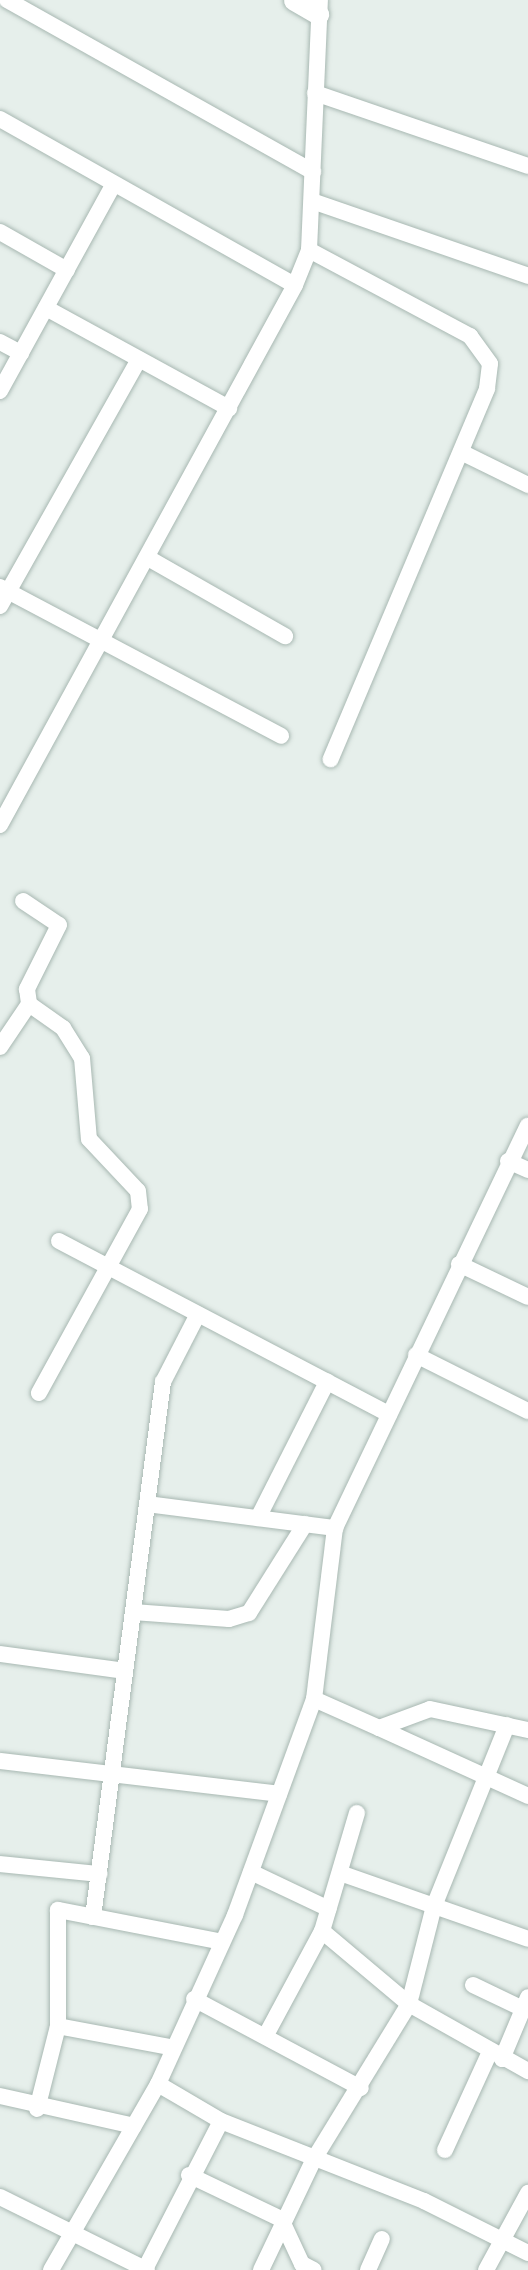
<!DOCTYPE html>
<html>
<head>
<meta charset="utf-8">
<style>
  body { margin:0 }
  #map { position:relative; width:528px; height:2270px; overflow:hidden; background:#e6efeb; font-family:"Fira Sans",sans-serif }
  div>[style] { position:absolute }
  .roads { filter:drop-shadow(0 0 2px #a8b8b2) drop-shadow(0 0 2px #a8b8b2) }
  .street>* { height:16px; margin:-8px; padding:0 8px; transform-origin:8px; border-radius:8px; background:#fff }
  .secondary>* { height:21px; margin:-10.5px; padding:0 10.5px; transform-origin:10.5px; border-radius:10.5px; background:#fff }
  span { translate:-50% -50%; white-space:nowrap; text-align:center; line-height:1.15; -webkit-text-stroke:5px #f7fbf9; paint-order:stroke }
</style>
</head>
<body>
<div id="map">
  <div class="roads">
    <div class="street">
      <div style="left:7px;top:0;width:351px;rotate:29.3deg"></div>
      <div style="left:315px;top:93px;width:225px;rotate:18.9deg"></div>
      <div style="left:0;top:119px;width:338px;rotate:29.4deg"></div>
      <div style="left:312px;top:201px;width:229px;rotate:19.1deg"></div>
      <div style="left:0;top:232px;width:77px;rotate:29.6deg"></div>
      <div style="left:309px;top:250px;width:183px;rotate:28.1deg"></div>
      <div style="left:470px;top:336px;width:34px;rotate:54deg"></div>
      <div style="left:490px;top:364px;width:25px;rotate:97deg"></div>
      <div style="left:487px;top:389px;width:402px;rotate:112.9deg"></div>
      <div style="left:46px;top:308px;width:209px;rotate:28.7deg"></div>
      <div style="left:0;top:342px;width:24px;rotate:28deg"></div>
      <div style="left:0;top:391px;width:236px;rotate:-61.2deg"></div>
      <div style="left:461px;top:452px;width:75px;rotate:26.2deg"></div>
      <div style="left:148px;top:558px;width:158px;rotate:29.7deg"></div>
      <div style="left:0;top:587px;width:318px;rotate:27.9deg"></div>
      <div style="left:0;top:606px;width:283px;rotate:-60.6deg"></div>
      <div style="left:0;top:825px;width:615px;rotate:-61.35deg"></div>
      <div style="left:295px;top:285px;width:38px;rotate:-68deg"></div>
      <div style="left:309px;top:250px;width:250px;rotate:-87.5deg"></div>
      <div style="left:23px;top:901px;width:43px;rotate:33.7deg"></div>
      <div style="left:59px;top:925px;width:72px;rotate:116.6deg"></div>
      <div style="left:27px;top:989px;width:15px;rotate:82deg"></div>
      <div style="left:29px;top:1004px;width:42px;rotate:35.2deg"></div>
      <div style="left:63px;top:1028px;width:36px;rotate:58deg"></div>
      <div style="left:82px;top:1058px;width:81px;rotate:85.1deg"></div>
      <div style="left:89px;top:1139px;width:71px;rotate:46.7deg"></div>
      <div style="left:138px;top:1191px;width:18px;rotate:84deg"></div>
      <div style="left:140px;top:1209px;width:210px;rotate:118.8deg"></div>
      <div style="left:0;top:1047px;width:52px;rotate:-56deg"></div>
      <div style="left:508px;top:1161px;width:22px;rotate:24deg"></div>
      <div style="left:59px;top:1241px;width:373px;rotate:27.7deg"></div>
      <div style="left:459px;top:1264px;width:76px;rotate:25.6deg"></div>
      <div style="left:416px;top:1355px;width:125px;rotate:26.6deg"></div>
      <div style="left:147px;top:1504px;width:190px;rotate:7.3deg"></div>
      <div style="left:258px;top:1518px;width:153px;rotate:-63.1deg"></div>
      <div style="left:133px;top:1612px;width:96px;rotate:4.2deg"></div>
      <div style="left:229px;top:1619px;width:21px;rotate:-17deg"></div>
      <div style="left:249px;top:1613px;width:105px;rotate:-57.8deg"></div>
      <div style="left:0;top:1654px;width:126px;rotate:7.7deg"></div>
      <div style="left:314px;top:1699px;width:71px;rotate:24deg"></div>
      <div style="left:379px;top:1728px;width:54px;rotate:-20.4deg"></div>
      <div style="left:430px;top:1709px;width:100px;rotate:12.1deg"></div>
      <div style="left:379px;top:1728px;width:164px;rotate:24.5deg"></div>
      <div style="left:0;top:1761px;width:281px;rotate:6.7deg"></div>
      <div style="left:0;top:1864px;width:100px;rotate:5.8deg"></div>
      <div style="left:251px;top:1872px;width:86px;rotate:25.4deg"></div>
      <div style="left:340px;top:1873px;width:199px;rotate:19.3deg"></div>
      <div style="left:93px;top:1917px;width:540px;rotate:-82.55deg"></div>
      <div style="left:163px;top:1382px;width:76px;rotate:-62.8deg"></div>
      <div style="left:322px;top:1931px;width:114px;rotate:40deg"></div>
      <div style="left:409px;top:2004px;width:137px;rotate:29.4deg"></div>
      <div style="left:473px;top:1985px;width:53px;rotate:25.6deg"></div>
      <div style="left:194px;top:1999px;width:189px;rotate:28.1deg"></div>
      <div style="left:58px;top:2026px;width:113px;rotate:10.7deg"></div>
      <div style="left:266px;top:2035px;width:118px;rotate:-61.7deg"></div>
      <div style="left:322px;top:1931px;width:123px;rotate:-73.5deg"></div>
      <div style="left:502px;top:2059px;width:67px;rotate:-67.2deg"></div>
      <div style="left:158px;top:2084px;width:73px;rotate:30.4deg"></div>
      <div style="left:221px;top:2121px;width:218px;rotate:21.5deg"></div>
      <div style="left:424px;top:2201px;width:116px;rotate:26.6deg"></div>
      <div style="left:0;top:2096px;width:137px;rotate:12.6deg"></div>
      <div style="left:37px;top:2109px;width:86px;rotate:-75.8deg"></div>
      <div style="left:58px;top:2026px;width:116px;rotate:-90deg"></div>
      <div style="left:58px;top:1910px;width:167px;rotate:11deg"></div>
      <div style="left:445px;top:2150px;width:106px;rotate:-65.4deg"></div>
      <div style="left:189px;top:2175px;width:102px;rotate:25.6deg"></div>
      <div style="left:281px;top:2219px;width:50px;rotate:65deg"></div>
      <div style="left:302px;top:2264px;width:13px;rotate:27deg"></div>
      <div style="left:0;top:2197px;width:164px;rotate:26.4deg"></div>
      <div style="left:145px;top:2269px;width:166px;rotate:-62.8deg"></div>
      <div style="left:51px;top:2270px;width:215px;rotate:-60.1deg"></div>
      <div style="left:158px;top:2084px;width:186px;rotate:-65.5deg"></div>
      <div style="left:235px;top:1915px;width:230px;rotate:-69.9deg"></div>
      <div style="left:314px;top:1699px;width:172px;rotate:-83deg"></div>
      <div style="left:335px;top:1528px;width:446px;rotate:-64.4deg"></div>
      <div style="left:261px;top:2270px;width:123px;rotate:-64.5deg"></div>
      <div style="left:314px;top:2159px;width:182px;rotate:-58.5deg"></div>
      <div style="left:409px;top:2004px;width:101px;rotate:-75.7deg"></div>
      <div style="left:434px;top:1906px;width:195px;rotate:-68deg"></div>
      <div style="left:368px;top:2270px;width:34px;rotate:-66deg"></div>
      <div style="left:486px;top:2270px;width:88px;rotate:-61.4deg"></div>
    </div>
    <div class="secondary">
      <div style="left:294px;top:0;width:28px;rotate:30deg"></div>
    </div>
  </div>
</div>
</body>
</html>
